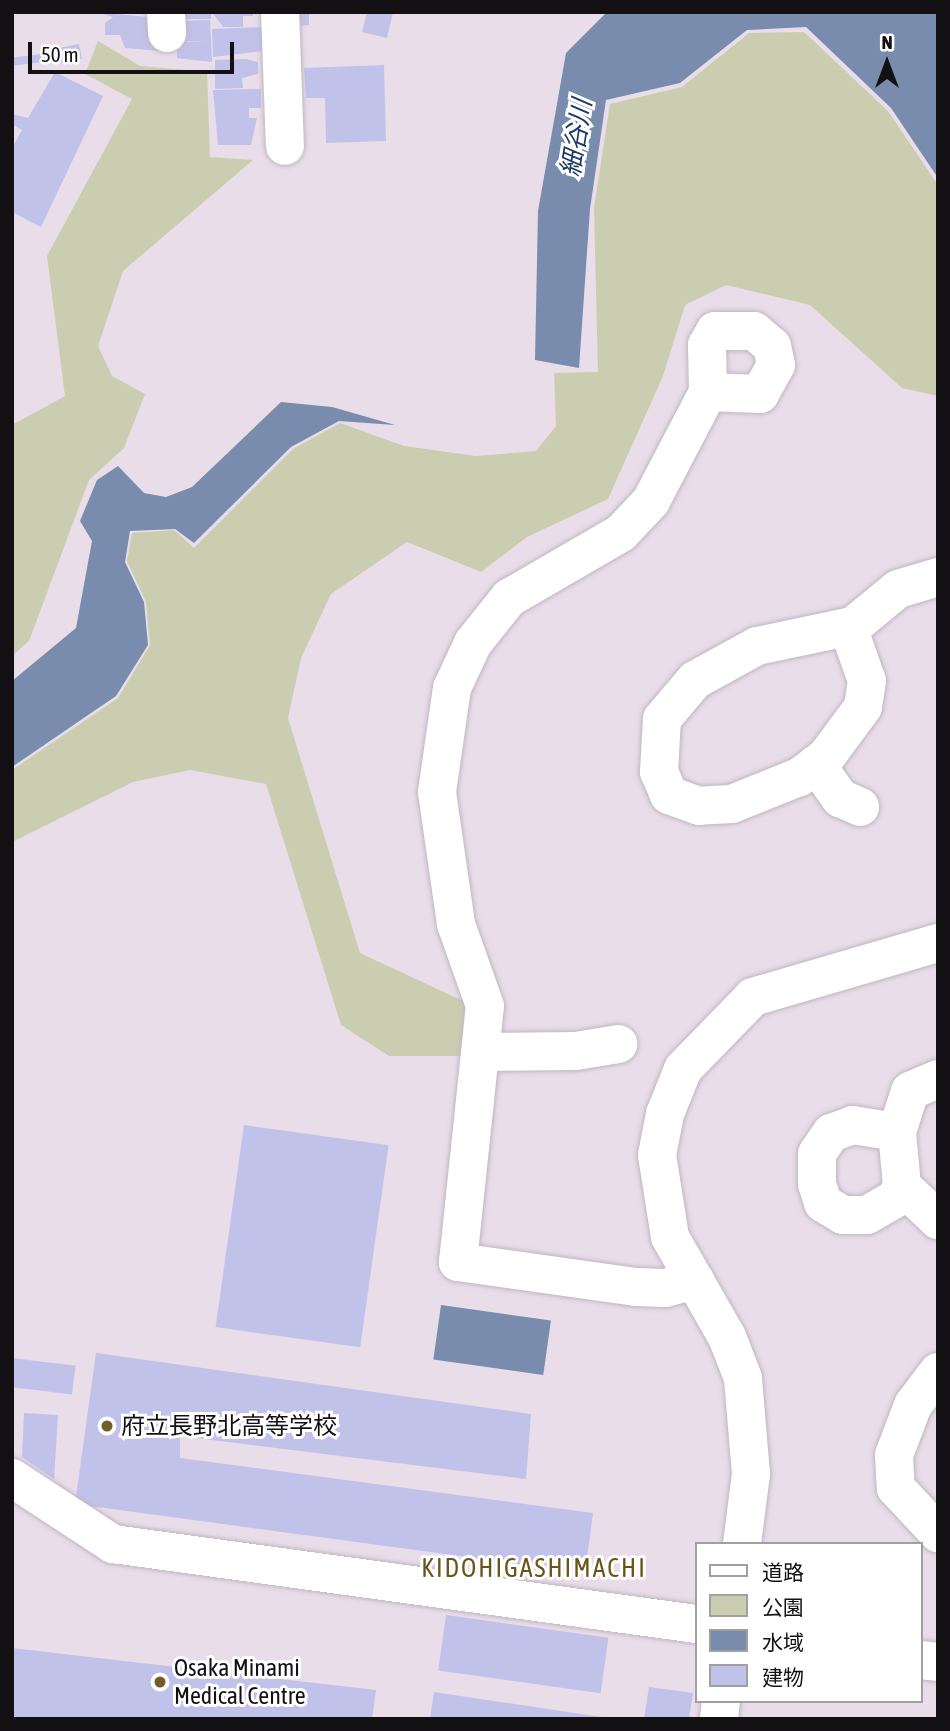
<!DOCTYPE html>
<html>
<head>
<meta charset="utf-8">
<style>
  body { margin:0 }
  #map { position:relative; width:950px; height:1731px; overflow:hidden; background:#e8dde8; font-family:"Asap Condensed","Noto Sans JP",sans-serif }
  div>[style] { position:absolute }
  .green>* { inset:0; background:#cbcdb1 }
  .water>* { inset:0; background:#798cae; transform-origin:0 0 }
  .building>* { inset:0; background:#c0c2ea; transform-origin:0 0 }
  .roads { filter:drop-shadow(0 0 2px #c0b6c1) drop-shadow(0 0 2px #c0b6c1) }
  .minor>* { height:38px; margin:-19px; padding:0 19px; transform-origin:19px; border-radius:19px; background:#fff }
  .dots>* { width:19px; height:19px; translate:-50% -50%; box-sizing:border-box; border:4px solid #fff; border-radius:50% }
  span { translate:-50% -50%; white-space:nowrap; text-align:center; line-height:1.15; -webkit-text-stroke:6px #fff; paint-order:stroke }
  .poi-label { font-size:24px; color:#131013 }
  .left { translate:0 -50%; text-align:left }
  .water-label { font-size:26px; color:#213a68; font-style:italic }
  .neighbourhood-label { font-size:26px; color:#6b541a; letter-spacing:2px }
  .frame { position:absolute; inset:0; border:14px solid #131013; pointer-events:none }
  .legend { position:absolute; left:695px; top:1542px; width:228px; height:161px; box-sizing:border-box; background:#fff; border:2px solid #a19fa1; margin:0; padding:9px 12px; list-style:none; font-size:21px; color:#131013 }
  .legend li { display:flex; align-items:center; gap:14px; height:35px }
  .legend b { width:35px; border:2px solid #a19fa1 }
  .north { position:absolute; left:852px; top:28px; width:70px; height:70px; -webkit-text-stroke:5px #fff; paint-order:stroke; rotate:0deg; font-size:19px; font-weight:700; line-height:28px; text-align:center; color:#131013 }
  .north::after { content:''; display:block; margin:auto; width:24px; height:32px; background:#131013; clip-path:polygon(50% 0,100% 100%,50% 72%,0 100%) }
  .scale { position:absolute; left:28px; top:42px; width:206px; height:32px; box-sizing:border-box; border:4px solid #131013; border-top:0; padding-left:9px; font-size:21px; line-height:24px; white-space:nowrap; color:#131013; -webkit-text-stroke:5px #fff; paint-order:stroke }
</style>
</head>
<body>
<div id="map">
  <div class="green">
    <div style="clip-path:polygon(804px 32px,888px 111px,938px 185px,938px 396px,902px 388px,810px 305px,726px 285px,685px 305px,663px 376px,608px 499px,527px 537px,481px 572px,407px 542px,331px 594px,301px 658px,288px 718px,360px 953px,465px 1002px,461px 1056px,389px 1056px,341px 1025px,266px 784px,190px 770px,133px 782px,12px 842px,12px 770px,118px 698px,150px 645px,146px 602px,127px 561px,132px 533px,174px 530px,194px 548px,293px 449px,340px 423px,404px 446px,476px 456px,536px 451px,556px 426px,554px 373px,598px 372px,594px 208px,610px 104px,682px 87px,749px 33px)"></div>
    <div style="clip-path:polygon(98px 41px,140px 66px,207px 72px,210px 157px,253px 160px,123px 271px,98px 346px,112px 376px,145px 394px,124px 448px,89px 480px,29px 641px,12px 656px,12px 425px,65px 396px,47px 256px,132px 99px,85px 74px)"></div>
  </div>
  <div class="water">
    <div style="clip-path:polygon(607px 12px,938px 12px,938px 178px,891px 108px,806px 27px,747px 30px,680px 83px,606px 100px,590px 209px,579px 368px,535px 360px,538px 211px,566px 53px)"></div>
    <div style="clip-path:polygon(281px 402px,332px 407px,395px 425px,339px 421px,291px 447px,194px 543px,175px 529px,130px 531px,125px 562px,144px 602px,148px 645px,116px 696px,12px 767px,12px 681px,76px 628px,92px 541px,80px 521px,97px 480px,118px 466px,144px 493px,166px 497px,192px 487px)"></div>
    <div style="left:441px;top:1305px;width:111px;height:55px;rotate:8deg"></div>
  </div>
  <div class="building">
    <div style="clip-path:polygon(95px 12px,148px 17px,148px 35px,163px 36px,161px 51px,125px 48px,120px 35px,105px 35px,105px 23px,113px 17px)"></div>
    <div style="left:177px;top:12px;width:34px;height:7px"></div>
    <div style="clip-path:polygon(212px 12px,253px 12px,253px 16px,243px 16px,243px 27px,223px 27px)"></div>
    <div style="clip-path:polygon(300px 12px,309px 12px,309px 25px,301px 26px)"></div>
    <div style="clip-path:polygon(367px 12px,393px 12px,387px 38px,362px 32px)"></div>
    <div style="clip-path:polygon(210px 20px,212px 62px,177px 58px,177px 42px,208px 41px,182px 41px,182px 21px)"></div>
    <div style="clip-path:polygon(264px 27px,262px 51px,213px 57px,212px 29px)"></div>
    <div style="left:79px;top:44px;width:15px;height:22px;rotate:79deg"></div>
    <div style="left:50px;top:53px;width:8px;height:39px;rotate:83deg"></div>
    <div style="clip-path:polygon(246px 59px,258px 62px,258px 74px,242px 78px,243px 88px,215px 89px,215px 60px)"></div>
    <div style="clip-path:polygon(384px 65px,386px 141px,326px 143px,325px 98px,306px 98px,304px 68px)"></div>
    <div style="clip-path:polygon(55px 72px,103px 96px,41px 227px,12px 212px,12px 148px,22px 130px,12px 124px,12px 114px,28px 118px)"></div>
    <div style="clip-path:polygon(261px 89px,261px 108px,249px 108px,249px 118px,257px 118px,251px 145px,218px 145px,213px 90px)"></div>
    <div style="left:244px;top:1125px;width:146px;height:204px;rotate:8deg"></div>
    <div style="clip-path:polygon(96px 1353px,531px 1414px,526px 1479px,180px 1436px,180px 1458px,593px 1513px,585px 1573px,75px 1504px)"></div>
    <div style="left:12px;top:1358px;width:64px;height:29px;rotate:7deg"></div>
    <div style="clip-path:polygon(24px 1413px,58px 1415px,54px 1479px,22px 1457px)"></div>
    <div style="left:446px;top:1615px;width:164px;height:56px;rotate:8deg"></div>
    <div style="clip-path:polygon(12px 1648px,376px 1690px,372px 1719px,12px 1719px)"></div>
    <div style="clip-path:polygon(649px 1687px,693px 1693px,689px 1719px,644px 1719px)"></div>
    <div style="clip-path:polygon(434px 1692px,601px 1717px,601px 1719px,430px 1719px)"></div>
  </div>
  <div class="roads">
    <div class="minor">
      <div style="left:166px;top:12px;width:21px;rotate:87deg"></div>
      <div style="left:280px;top:12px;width:134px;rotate:87.9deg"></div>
      <div style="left:848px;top:627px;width:57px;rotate:70.6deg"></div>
      <div style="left:867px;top:681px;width:26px;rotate:99deg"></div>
      <div style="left:863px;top:707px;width:62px;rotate:126.5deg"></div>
      <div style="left:826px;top:757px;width:34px;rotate:143deg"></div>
      <div style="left:799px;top:777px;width:72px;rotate:158.1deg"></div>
      <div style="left:732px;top:804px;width:33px;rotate:177deg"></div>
      <div style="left:699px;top:806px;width:32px;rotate:-160deg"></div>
      <div style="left:669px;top:795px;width:25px;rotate:-113deg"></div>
      <div style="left:659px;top:772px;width:53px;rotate:-86.8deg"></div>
      <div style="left:662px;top:719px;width:51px;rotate:-49.8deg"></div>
      <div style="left:695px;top:680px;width:71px;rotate:-28.7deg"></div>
      <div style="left:757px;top:646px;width:98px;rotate:-11.8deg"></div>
      <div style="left:853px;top:626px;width:58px;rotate:-39.4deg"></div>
      <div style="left:898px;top:589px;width:42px;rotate:-16.7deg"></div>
      <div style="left:816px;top:764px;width:42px;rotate:54.8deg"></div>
      <div style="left:840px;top:798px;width:22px;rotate:24deg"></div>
      <div style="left:482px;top:1052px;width:94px;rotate:-0.6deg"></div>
      <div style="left:576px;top:1051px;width:43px;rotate:-9.5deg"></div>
      <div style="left:938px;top:1079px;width:30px;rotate:157deg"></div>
      <div style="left:910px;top:1091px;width:43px;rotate:107.6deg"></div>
      <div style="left:897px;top:1132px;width:54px;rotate:84.7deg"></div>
      <div style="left:902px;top:1186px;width:50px;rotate:43.4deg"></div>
      <div style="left:897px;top:1132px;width:45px;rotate:-171deg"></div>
      <div style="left:853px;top:1125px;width:23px;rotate:160deg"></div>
      <div style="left:831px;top:1133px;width:25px;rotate:124deg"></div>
      <div style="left:817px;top:1154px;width:30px;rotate:90deg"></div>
      <div style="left:817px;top:1184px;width:20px;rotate:72deg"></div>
      <div style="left:823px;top:1203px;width:23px;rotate:31deg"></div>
      <div style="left:843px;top:1215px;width:24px"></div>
      <div style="left:867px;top:1215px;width:34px;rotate:-30deg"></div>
      <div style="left:896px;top:1198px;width:13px;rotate:-63deg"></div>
      <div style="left:695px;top:1280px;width:31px;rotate:165deg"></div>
      <div style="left:665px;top:1288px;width:29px;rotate:-178deg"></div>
      <div style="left:636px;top:1287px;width:180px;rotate:-172deg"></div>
      <div style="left:458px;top:1262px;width:257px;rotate:-84deg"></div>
      <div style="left:485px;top:1006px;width:87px;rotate:-109.5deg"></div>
      <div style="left:456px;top:924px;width:133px;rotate:-98.2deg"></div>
      <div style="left:437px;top:792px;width:105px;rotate:-81.8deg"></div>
      <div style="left:452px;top:688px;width:50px;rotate:-65deg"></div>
      <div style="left:473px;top:643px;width:58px;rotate:-51.3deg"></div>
      <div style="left:509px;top:598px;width:129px;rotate:-30.1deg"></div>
      <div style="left:621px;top:533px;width:44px;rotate:-46.8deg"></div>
      <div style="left:651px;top:501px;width:123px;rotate:-62.4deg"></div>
      <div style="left:708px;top:392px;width:47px;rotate:-91.2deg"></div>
      <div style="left:707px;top:345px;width:16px;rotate:-60deg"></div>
      <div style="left:715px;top:331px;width:39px"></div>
      <div style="left:754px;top:331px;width:23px;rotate:40deg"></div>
      <div style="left:772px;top:346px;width:19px;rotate:78deg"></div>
      <div style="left:776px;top:365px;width:33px;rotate:119deg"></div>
      <div style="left:760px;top:394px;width:52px;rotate:-177.8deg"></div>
      <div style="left:938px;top:1372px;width:41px;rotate:127.1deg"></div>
      <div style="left:913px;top:1405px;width:53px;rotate:110.8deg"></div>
      <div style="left:894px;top:1455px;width:33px;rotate:87deg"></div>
      <div style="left:896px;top:1488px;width:62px;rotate:47deg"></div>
      <div style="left:12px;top:1478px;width:121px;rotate:33.2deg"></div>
      <div style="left:113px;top:1544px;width:588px;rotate:7.81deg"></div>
      <div style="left:742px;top:1544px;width:71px;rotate:-82.7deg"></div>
      <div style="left:751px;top:1474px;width:96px;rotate:-94.8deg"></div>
      <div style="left:743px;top:1378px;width:44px;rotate:-111.3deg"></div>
      <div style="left:727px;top:1337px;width:115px;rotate:-119.7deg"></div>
      <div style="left:670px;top:1237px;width:83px;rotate:-99deg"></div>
      <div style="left:657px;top:1155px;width:42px;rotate:-79deg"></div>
      <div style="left:665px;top:1114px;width:48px;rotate:-68.2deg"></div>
      <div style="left:683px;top:1069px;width:100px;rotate:-45.8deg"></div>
      <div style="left:753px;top:997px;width:193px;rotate:-16.3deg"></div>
      <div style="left:920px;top:1660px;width:18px;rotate:6deg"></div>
      <div style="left:719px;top:1719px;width:18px;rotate:-84deg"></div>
    </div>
  </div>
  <div class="dots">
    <div style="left:107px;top:1426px;background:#725c2c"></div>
    <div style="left:160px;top:1682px;background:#725c2c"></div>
  </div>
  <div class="poi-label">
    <span class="left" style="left:121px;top:1426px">府立長野北高等学校</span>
    <span class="left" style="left:174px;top:1682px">Osaka Minami<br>Medical Centre</span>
  </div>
  <div class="water-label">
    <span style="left:577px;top:138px;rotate:-81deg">細谷川</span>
  </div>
  <div class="neighbourhood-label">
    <span style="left:534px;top:1569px">KIDOHIGASHIMACHI</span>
  </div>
  <div class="frame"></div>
  <ul class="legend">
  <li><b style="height:9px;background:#fff"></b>道路</li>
  <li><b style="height:19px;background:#cbcdb1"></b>公園</li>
  <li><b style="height:19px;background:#798cae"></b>水域</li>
  <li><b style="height:19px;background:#c0c2ea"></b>建物</li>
  </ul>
  <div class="north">N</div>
  <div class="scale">50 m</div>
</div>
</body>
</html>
